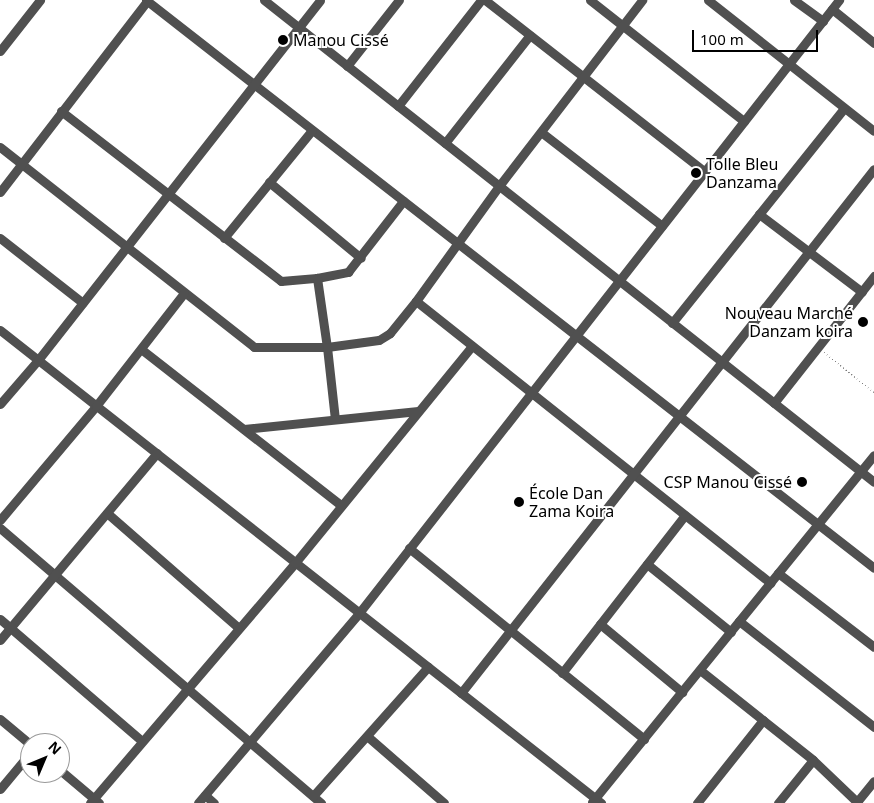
<!DOCTYPE html>
<html>
<head>
<meta charset="utf-8">
<style>
  body { margin:0 }
  #map { position:relative; width:874px; height:803px; overflow:hidden; background:#fff; font-family:"Noto Sans",sans-serif }
  div>[style] { position:absolute }
  .path>* { height:1px; margin-top:-0.5px; transform-origin:0; background:repeating-linear-gradient(90deg,#727272 0 1px,transparent 0 3.5px) }
  .street>* { height:9px; margin:-4.5px; padding:0 4.5px; transform-origin:4.5px; border-radius:4.5px; background:#505050 }
  .dots>* { width:14px; height:14px; translate:-50% -50%; box-sizing:border-box; border:2px solid #fff; border-radius:50% }
  span { translate:-50% -50%; white-space:nowrap; text-align:center; line-height:1.15; -webkit-text-stroke:4px #fff; paint-order:stroke }
  .poi-label { font-size:16px; color:#000 }
  .left { translate:0 -50%; text-align:left }
  .right { translate:-100% -50%; text-align:right }
  .north { position:absolute; left:20px; top:733px; width:50px; height:50px; box-sizing:border-box; background:#fff; border:1px solid #999; border-radius:50%; rotate:45deg; font-size:14px; font-weight:700; line-height:20px; text-align:center; color:#000 }
  .north::after { content:''; display:block; margin:auto; width:18px; height:22px; background:#000; clip-path:polygon(50% 0,100% 100%,50% 72%,0 100%) }
  .scale { position:absolute; left:692px; top:30px; width:126px; height:22px; box-sizing:border-box; border:2px solid #000; border-top:0; padding-left:6px; font-size:15px; line-height:18px; white-space:nowrap; color:#000; -webkit-text-stroke:4px #fff; paint-order:stroke }
</style>
</head>
<body>
<div id="map">
  <div class="path">
    <div style="left:824px;top:352px;width:64px;rotate:38.7deg"></div>
  </div>
  <div class="street">
    <div style="left:146px;top:0;width:923px;rotate:37.96deg"></div>
    <div style="left:264px;top:0;width:777px;rotate:38.31deg"></div>
    <div style="left:485px;top:0;width:279px;rotate:38deg"></div>
    <div style="left:590px;top:0;width:196px;rotate:38.2deg"></div>
    <div style="left:708px;top:0;width:211px;rotate:38.3deg"></div>
    <div style="left:794px;top:0;width:36px;rotate:36deg"></div>
    <div style="left:832px;top:9px;width:54px;rotate:39deg"></div>
    <div style="left:0;top:51px;width:65px;rotate:-51.9deg"></div>
    <div style="left:347px;top:66px;width:84px;rotate:-51.8deg"></div>
    <div style="left:398px;top:106px;width:135px;rotate:-51.9deg"></div>
    <div style="left:61px;top:111px;width:278px;rotate:37.7deg"></div>
    <div style="left:281px;top:281px;width:36px;rotate:-5deg"></div>
    <div style="left:317px;top:278px;width:32px;rotate:-11deg"></div>
    <div style="left:348px;top:272px;width:90px;rotate:-52.2deg"></div>
    <div style="left:541px;top:132px;width:153px;rotate:37.8deg"></div>
    <div style="left:445px;top:143px;width:137px;rotate:-51.8deg"></div>
    <div style="left:0;top:147px;width:323px;rotate:38.2deg"></div>
    <div style="left:254px;top:347px;width:73px"></div>
    <div style="left:327px;top:347px;width:52px;rotate:-7.7deg"></div>
    <div style="left:379px;top:340px;width:13px;rotate:-32deg"></div>
    <div style="left:390px;top:333px;width:41px;rotate:-50.9deg"></div>
    <div style="left:416px;top:301px;width:142px;rotate:-54.2deg"></div>
    <div style="left:499px;top:186px;width:235px;rotate:-52.4deg"></div>
    <div style="left:269px;top:182px;width:119px;rotate:39.6deg"></div>
    <div style="left:0;top:192px;width:241px;rotate:-52.4deg"></div>
    <div style="left:759px;top:214px;width:129px;rotate:37.1deg"></div>
    <div style="left:0;top:238px;width:105px;rotate:38.1deg"></div>
    <div style="left:224px;top:238px;width:139px;rotate:-50.8deg"></div>
    <div style="left:317px;top:278px;width:70px;rotate:81.8deg"></div>
    <div style="left:327px;top:347px;width:72px;rotate:83.7deg"></div>
    <div style="left:416px;top:301px;width:453px;rotate:38.5deg"></div>
    <div style="left:672px;top:323px;width:275px;rotate:-51.3deg"></div>
    <div style="left:0;top:330px;width:765px;rotate:38.2deg"></div>
    <div style="left:141px;top:349px;width:254px;rotate:38deg"></div>
    <div style="left:774px;top:403px;width:162px;rotate:-51.8deg"></div>
    <div style="left:0;top:404px;width:58px;rotate:-49.2deg"></div>
    <div style="left:38px;top:360px;width:457px;rotate:-51.9deg"></div>
    <div style="left:244px;top:429px;width:175px;rotate:-5.9deg"></div>
    <div style="left:107px;top:513px;width:175px;rotate:41.1deg"></div>
    <div style="left:0;top:520px;width:149px;rotate:-49.9deg"></div>
    <div style="left:96px;top:406px;width:143px;rotate:-52.1deg"></div>
    <div style="left:0;top:528px;width:423px;rotate:40.6deg"></div>
    <div style="left:409px;top:548px;width:303px;rotate:39.1deg"></div>
    <div style="left:647px;top:564px;width:108px;rotate:39deg"></div>
    <div style="left:778px;top:573px;width:121px;rotate:37.6deg"></div>
    <div style="left:0;top:619px;width:187px;rotate:40.7deg"></div>
    <div style="left:739px;top:621px;width:172px;rotate:38.1deg"></div>
    <div style="left:600px;top:624px;width:107px;rotate:39.7deg"></div>
    <div style="left:0;top:640px;width:244px;rotate:-50deg"></div>
    <div style="left:700px;top:670px;width:144px;rotate:38.5deg"></div>
    <div style="left:813px;top:760px;width:62px;rotate:43.7deg"></div>
    <div style="left:562px;top:673px;width:200px;rotate:-52.1deg"></div>
    <div style="left:461px;top:693px;width:667px;rotate:-51.76deg"></div>
    <div style="left:0;top:719px;width:39px;rotate:40deg"></div>
    <div style="left:367px;top:736px;width:102px;rotate:41deg"></div>
    <div style="left:60px;top:770px;width:51px;rotate:40.2deg"></div>
    <div style="left:0;top:789px;width:47px;rotate:-50.2deg"></div>
    <div style="left:205px;top:795px;width:12px;rotate:42deg"></div>
    <div style="left:313px;top:796px;width:173px;rotate:-48.3deg"></div>
    <div style="left:592px;top:802px;width:447px;rotate:-50.9deg"></div>
    <div style="left:90px;top:803px;width:316px;rotate:-49.5deg"></div>
    <div style="left:295px;top:563px;width:280px;rotate:-50.8deg"></div>
    <div style="left:198px;top:803px;width:249px;rotate:-49.7deg"></div>
    <div style="left:359px;top:613px;width:779px;rotate:-51.94deg"></div>
    <div style="left:697px;top:803px;width:106px;rotate:-51.5deg"></div>
    <div style="left:778px;top:803px;width:55px;rotate:-50.9deg"></div>
    <div style="left:856px;top:803px;width:28px;rotate:-51deg"></div>
  </div>
  <div class="dots">
    <div style="left:283px;top:40px;background:#000"></div>
    <div style="left:696px;top:173px;background:#000"></div>
    <div style="left:863px;top:322px;background:#000"></div>
    <div style="left:802px;top:482px;background:#000"></div>
    <div style="left:519px;top:502px;background:#000"></div>
  </div>
  <div class="poi-label">
    <span class="left" style="left:293px;top:40px">Manou Cissé</span>
    <span class="left" style="left:706px;top:173px">Tolle Bleu<br>Danzama</span>
    <span class="right" style="left:853px;top:322px">Nouveau Marché<br>Danzam koira</span>
    <span class="right" style="left:792px;top:482px">CSP Manou Cissé</span>
    <span class="left" style="left:529px;top:502px">École Dan<br>Zama Koira</span>
  </div>
  <div class="north">N</div>
  <div class="scale">100 m</div>
</div>
</body>
</html>
